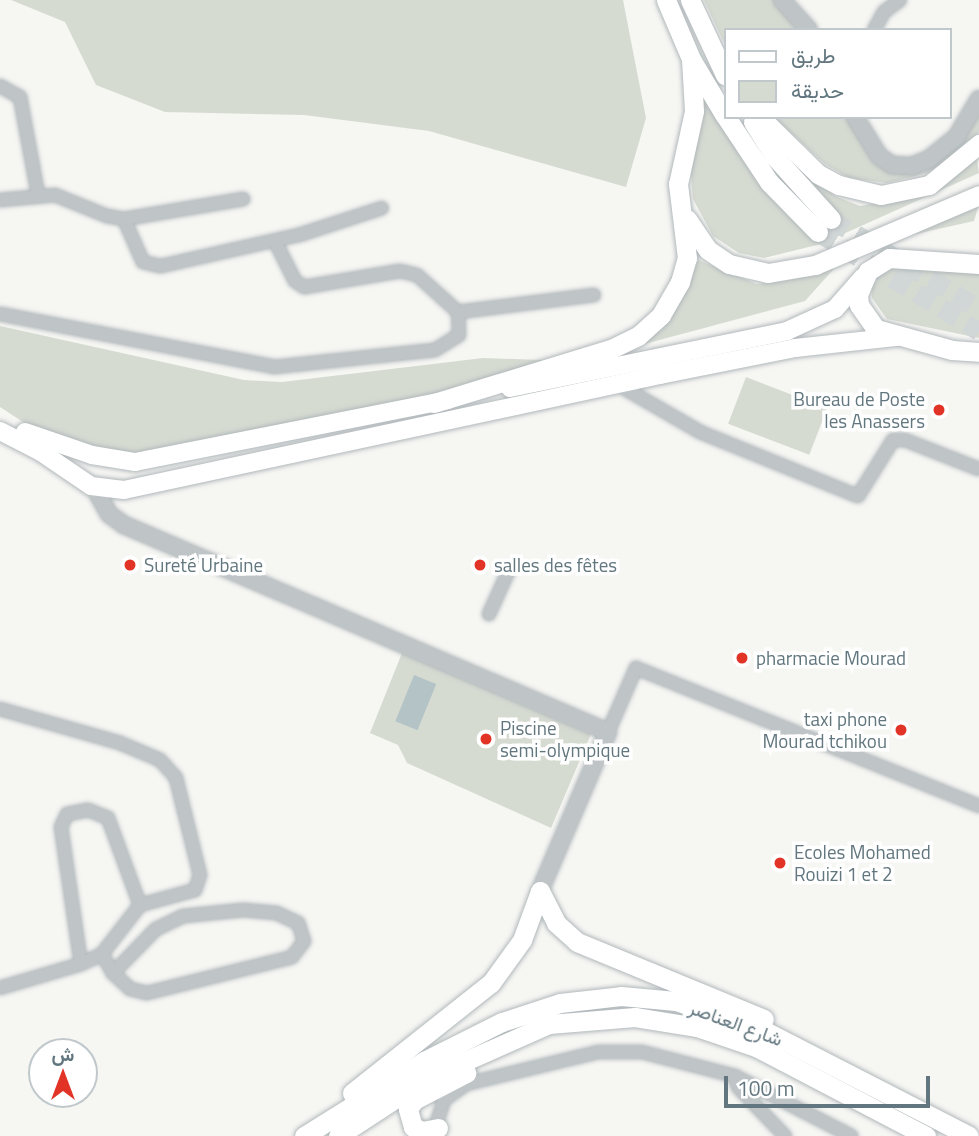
<!DOCTYPE html>
<html>
<head>
<meta charset="utf-8">
<style>
  body { margin:0 }
  #map { position:relative; width:979px; height:1136px; overflow:hidden; background:#f6f6f3; font-family:"Titillium Web",Vazirmatn,sans-serif }
  div>[style] { position:absolute }
  .green>* { inset:0; background:#d6dbd2; transform-origin:0 0 }
  .water>* { inset:0; background:#b4c4c6; transform-origin:0 0 }
  .trunk-tunnel>* { height:19px; margin-top:-9.5px; transform-origin:0; background:repeating-linear-gradient(90deg,#d1d6d6 0 19px,transparent 0 29px) }
  .roads { filter:drop-shadow(0 0 2px #b1b8bb) drop-shadow(0 0 2px #b1b8bb) }
  .minor>* { height:12px; margin:-6px; padding:0 6px; transform-origin:6px; border-radius:6px; background:#bfc4c7 }
  .tertiary>* { height:16px; margin:-8px; padding:0 8px; transform-origin:8px; border-radius:8px; background:#bfc4c7 }
  .secondary>* { height:18px; margin:-9px; padding:0 9px; transform-origin:9px; border-radius:9px; background:#fff }
  .trunk>* { height:19px; margin:-9.5px; padding:0 9.5px; transform-origin:9.5px; border-radius:9.5px; background:#fff }
  .dots>* { width:19px; height:19px; translate:-50% -50%; box-sizing:border-box; border:4px solid #fff; border-radius:50% }
  span { translate:-50% -50%; white-space:nowrap; text-align:center; line-height:1.15; -webkit-text-stroke:7px #fff; paint-order:stroke }
  .poi-label { font-size:19px; color:#61767e }
  .right { translate:-100% -50%; text-align:right }
  .left { translate:0 -50%; text-align:left }
  .street-label { font-size:19px; color:#61767e }
  .legend { position:absolute; left:724px; top:28px; width:228px; height:91px; box-sizing:border-box; background:#fff; border:2px solid #c0c8cb; margin:0; padding:9px 12px; list-style:none; font-size:21px; color:#61767e }
  .legend li { display:flex; align-items:center; gap:14px; height:35px }
  .legend b { width:35px; border:2px solid #c0c8cb }
  .north { position:absolute; left:28px; top:1038px; width:70px; height:70px; box-sizing:border-box; background:#fff; border:2px solid #c0c8cb; border-radius:50%; rotate:0deg; font-size:19px; font-weight:700; line-height:28px; text-align:center; color:#61767e }
  .north::after { content:''; display:block; margin:auto; width:24px; height:32px; background:#e23426; clip-path:polygon(50% 0,100% 100%,50% 72%,0 100%) }
  .scale { position:absolute; left:724px; top:1076px; width:206px; height:32px; box-sizing:border-box; border:4px solid #61767e; border-top:0; padding-left:9px; font-size:21px; line-height:24px; white-space:nowrap; color:#61767e; -webkit-text-stroke:5px #fff; paint-order:stroke }
</style>
</head>
<body>
<div id="map">
  <div class="green">
    <div style="clip-path:polygon(11px 0,623px 0,646px 118px,626px 187px,429px 131px,304px 115px,165px 112px,96px 85px,65px 22px)"></div>
    <div style="clip-path:polygon(704px 0,777px 0,800px 30px,725px 30px,725px 45px)"></div>
    <div style="clip-path:polygon(704px 100px,757px 181px,811px 234px,834px 209px,793px 164px,835px 196px,860px 206px,929px 193px,977px 159px,979px 173px,821px 244px,764px 258px,739px 253px,713px 236px,693px 199px,691px 174px)"></div>
    <div style="clip-path:polygon(979px 103px,979px 132px,954px 156px,927px 173px,887px 183px,849px 178px,825px 164px,774px 117px,847px 117px,873px 159px,925px 169px,952px 149px)"></div>
    <div style="clip-path:polygon(979px 204px,974px 221px,898px 238px)"></div>
    <div style="clip-path:polygon(698px 260px,757px 284px,785px 281px,840px 262px,805px 301px,637px 346px,686px 291px)"></div>
    <div style="clip-path:polygon(889px 266px,979px 270px,979px 338px,887px 319px,872px 298px,871px 287px)"></div>
    <div style="clip-path:polygon(0 326px,244px 380px,282px 382px,483px 358px,542px 360px,558px 373px,130px 458px,43px 435px,0 407px)"></div>
    <div style="left:746px;top:377px;width:87px;height:50px;rotate:21deg"></div>
    <div style="clip-path:polygon(402px 653px,591px 734px,551px 828px,407px 763px,398px 745px,370px 733px)"></div>
  </div>
  <div class="water">
    <div style="left:414px;top:675px;width:24px;height:50px;rotate:22deg"></div>
  </div>
  <div class="trunk-tunnel">
    <div style="left:831px;top:219px;width:173px;rotate:31deg"></div>
    <div style="left:818px;top:232px;width:189px;rotate:31.6deg"></div>
  </div>
  <div class="roads">
    <div class="minor">
      <div style="left:874px;top:30px;width:21px;rotate:-61deg"></div>
      <div style="left:884px;top:12px;width:20px;rotate:-37deg"></div>
      <div style="left:0;top:86px;width:23px;rotate:29deg"></div>
      <div style="left:20px;top:97px;width:99px;rotate:79.5deg"></div>
      <div style="left:0;top:200px;width:55px;rotate:-5.2deg"></div>
      <div style="left:55px;top:195px;width:56px;rotate:22deg"></div>
      <div style="left:107px;top:216px;width:17px;rotate:10deg"></div>
      <div style="left:124px;top:219px;width:47px;rotate:66.2deg"></div>
      <div style="left:143px;top:262px;width:18px;rotate:13deg"></div>
      <div style="left:161px;top:266px;width:141px;rotate:-12.7deg"></div>
      <div style="left:299px;top:235px;width:87px;rotate:-18deg"></div>
      <div style="left:124px;top:219px;width:121px;rotate:-9.5deg"></div>
      <div style="left:458px;top:312px;width:137px;rotate:-7.1deg"></div>
      <div style="left:0;top:314px;width:279px;rotate:10.9deg"></div>
      <div style="left:274px;top:367px;width:162px;rotate:-6deg"></div>
      <div style="left:435px;top:350px;width:28px;rotate:-32deg"></div>
      <div style="left:459px;top:335px;width:23px;rotate:-92deg"></div>
      <div style="left:458px;top:312px;width:55px;rotate:-137.9deg"></div>
      <div style="left:417px;top:275px;width:17px;rotate:-167deg"></div>
      <div style="left:400px;top:271px;width:97px;rotate:170.5deg"></div>
      <div style="left:304px;top:287px;width:11px;rotate:-146deg"></div>
      <div style="left:295px;top:281px;width:45px;rotate:-116.6deg"></div>
      <div style="left:617px;top:384px;width:96px;rotate:30deg"></div>
      <div style="left:700px;top:432px;width:170px;rotate:22.1deg"></div>
      <div style="left:858px;top:496px;width:66px;rotate:-58deg"></div>
      <div style="left:893px;top:440px;width:12px"></div>
      <div style="left:905px;top:440px;width:79px;rotate:21.4deg"></div>
      <div style="left:489px;top:614px;width:48px;rotate:-65.6deg"></div>
      <div style="left:0;top:709px;width:125px;rotate:15.8deg"></div>
      <div style="left:120px;top:743px;width:43px;rotate:23deg"></div>
      <div style="left:160px;top:760px;width:24px;rotate:48deg"></div>
      <div style="left:176px;top:778px;width:100px;rotate:76.1deg"></div>
      <div style="left:200px;top:875px;width:16px;rotate:108deg"></div>
      <div style="left:195px;top:890px;width:57px;rotate:164.7deg"></div>
      <div style="left:140px;top:905px;width:93px;rotate:-110.2deg"></div>
      <div style="left:108px;top:818px;width:22px;rotate:-158deg"></div>
      <div style="left:88px;top:810px;width:21px;rotate:169deg"></div>
      <div style="left:67px;top:814px;width:14px;rotate:115deg"></div>
      <div style="left:61px;top:827px;width:138px;rotate:81.7deg"></div>
      <div style="left:81px;top:964px;width:84px;rotate:163.5deg"></div>
      <div style="left:608px;top:732px;width:70px;rotate:-66.4deg"></div>
      <div style="left:636px;top:668px;width:370px;rotate:21.9deg"></div>
      <div style="left:102px;top:954px;width:22px;rotate:60deg"></div>
      <div style="left:113px;top:973px;width:23px;rotate:43deg"></div>
      <div style="left:130px;top:989px;width:17px;rotate:13deg"></div>
      <div style="left:147px;top:993px;width:149px;rotate:-13.9deg"></div>
      <div style="left:292px;top:957px;width:20px;rotate:-53deg"></div>
      <div style="left:304px;top:941px;width:19px;rotate:-108deg"></div>
      <div style="left:298px;top:923px;width:23px;rotate:-155deg"></div>
      <div style="left:277px;top:913px;width:34px;rotate:-175deg"></div>
      <div style="left:243px;top:910px;width:60px;rotate:174.3deg"></div>
      <div style="left:183px;top:916px;width:30px;rotate:154deg"></div>
      <div style="left:156px;top:929px;width:62px;rotate:134.3deg"></div>
      <div style="left:81px;top:964px;width:23px;rotate:-25deg"></div>
      <div style="left:102px;top:954px;width:62px;rotate:-52.2deg"></div>
      <div style="left:735px;top:1076px;width:11px;rotate:75deg"></div>
      <div style="left:738px;top:1087px;width:68px;rotate:46.2deg"></div>
      <div style="left:440px;top:1133px;width:11px;rotate:-105deg"></div>
      <div style="left:437px;top:1122px;width:23px;rotate:-72deg"></div>
      <div style="left:444px;top:1100px;width:27px;rotate:-36deg"></div>
      <div style="left:466px;top:1084px;width:136px;rotate:-13.6deg"></div>
      <div style="left:598px;top:1052px;width:44px"></div>
      <div style="left:642px;top:1052px;width:96px;rotate:14.5deg"></div>
      <div style="left:735px;top:1076px;width:131px;rotate:27.3deg"></div>
    </div>
    <div class="tertiary">
      <div style="left:782px;top:0;width:40px;rotate:48deg"></div>
      <div style="left:855px;top:117px;width:46px;rotate:58.4deg"></div>
      <div style="left:879px;top:156px;width:16px;rotate:35deg"></div>
      <div style="left:892px;top:165px;width:20px;rotate:3deg"></div>
      <div style="left:912px;top:166px;width:18px;rotate:-22deg"></div>
      <div style="left:929px;top:159px;width:36px;rotate:-39deg"></div>
      <div style="left:957px;top:136px;width:43px;rotate:-59.3deg"></div>
      <div style="left:94px;top:487px;width:31px;rotate:61deg"></div>
      <div style="left:109px;top:514px;width:19px;rotate:36deg"></div>
      <div style="left:124px;top:525px;width:526px;rotate:23.16deg"></div>
      <div style="left:608px;top:732px;width:173px;rotate:113.2deg"></div>
    </div>
    <div class="secondary">
      <div style="left:510px;top:388px;width:283px;rotate:-11.6deg"></div>
      <div style="left:787px;top:331px;width:53px;rotate:-24.6deg"></div>
      <div style="left:835px;top:309px;width:43px;rotate:-48.8deg"></div>
      <div style="left:0;top:431px;width:46px;rotate:27.1deg"></div>
      <div style="left:41px;top:452px;width:60px;rotate:34.2deg"></div>
      <div style="left:91px;top:486px;width:33px;rotate:7deg"></div>
      <div style="left:124px;top:490px;width:548px;rotate:-12.11deg"></div>
      <div style="left:660px;top:375px;width:138px;rotate:-11.3deg"></div>
      <div style="left:795px;top:348px;width:103px;rotate:-6.2deg"></div>
      <div style="left:25px;top:432px;width:71px;rotate:18.9deg"></div>
      <div style="left:92px;top:455px;width:44px;rotate:9.2deg"></div>
      <div style="left:135px;top:462px;width:319px;rotate:-11.2deg"></div>
    </div>
    <div class="trunk">
      <div style="left:666px;top:0;width:64px;rotate:67deg"></div>
      <div style="left:691px;top:59px;width:66px;rotate:59.2deg"></div>
      <div style="left:690px;top:0;width:83px;rotate:65deg"></div>
      <div style="left:726px;top:117px;width:78px;rotate:56.5deg"></div>
      <div style="left:769px;top:182px;width:70px;rotate:45.6deg"></div>
      <div style="left:760px;top:117px;width:81px;rotate:44.5deg"></div>
      <div style="left:818px;top:174px;width:24px;rotate:28deg"></div>
      <div style="left:839px;top:185px;width:43px;rotate:13.4deg"></div>
      <div style="left:881px;top:195px;width:49px;rotate:-11.8deg"></div>
      <div style="left:929px;top:185px;width:65px;rotate:-39.4deg"></div>
      <div style="left:753px;top:122px;width:40px;rotate:58deg"></div>
      <div style="left:774px;top:156px;width:85px;rotate:47.9deg"></div>
      <div style="left:687px;top:219px;width:37px;rotate:56deg"></div>
      <div style="left:708px;top:250px;width:25px;rotate:34deg"></div>
      <div style="left:729px;top:264px;width:40px;rotate:13deg"></div>
      <div style="left:768px;top:273px;width:48px;rotate:-9.7deg"></div>
      <div style="left:815px;top:265px;width:178px;rotate:-23.1deg"></div>
      <div style="left:979px;top:264px;width:90px;rotate:-176.2deg"></div>
      <div style="left:889px;top:258px;width:25px;rotate:148deg"></div>
      <div style="left:868px;top:271px;width:26px;rotate:113deg"></div>
      <div style="left:858px;top:295px;width:10px;rotate:84deg"></div>
      <div style="left:859px;top:305px;width:29px;rotate:55deg"></div>
      <div style="left:876px;top:329px;width:79px;rotate:15.4deg"></div>
      <div style="left:952px;top:350px;width:27px;rotate:4deg"></div>
      <div style="left:434px;top:403px;width:185px;rotate:-17deg"></div>
      <div style="left:611px;top:349px;width:30px;rotate:-26deg"></div>
      <div style="left:638px;top:336px;width:31px;rotate:-42deg"></div>
      <div style="left:661px;top:315px;width:38px;rotate:-60deg"></div>
      <div style="left:680px;top:282px;width:25px;rotate:-74deg"></div>
      <div style="left:687px;top:258px;width:75px;rotate:-96.9deg"></div>
      <div style="left:678px;top:184px;width:75px;rotate:-77.6deg"></div>
      <div style="left:694px;top:111px;width:52px;rotate:-93.3deg"></div>
      <div style="left:540px;top:891px;width:36px;rotate:63deg"></div>
      <div style="left:556px;top:923px;width:28px;rotate:42deg"></div>
      <div style="left:577px;top:942px;width:202px;rotate:22.4deg"></div>
      <div style="left:352px;top:1093px;width:177px;rotate:-38.4deg"></div>
      <div style="left:491px;top:983px;width:53px;rotate:-54.2deg"></div>
      <div style="left:522px;top:940px;width:52px;rotate:-69.8deg"></div>
      <div style="left:438px;top:1128px;width:16px;rotate:169deg"></div>
      <div style="left:422px;top:1131px;width:10px;rotate:-156deg"></div>
      <div style="left:413px;top:1127px;width:19px;rotate:-106deg"></div>
      <div style="left:408px;top:1109px;width:11px;rotate:-56deg"></div>
      <div style="left:414px;top:1100px;width:59px;rotate:-27.4deg"></div>
      <div style="left:304px;top:1136px;width:142px;rotate:-32deg"></div>
      <div style="left:424px;top:1061px;width:87px;rotate:-26.6deg"></div>
      <div style="left:502px;top:1022px;width:61px;rotate:-18.1deg"></div>
      <div style="left:560px;top:1003px;width:61px;rotate:-6.5deg"></div>
      <div style="left:621px;top:996px;width:55px;rotate:5.2deg"></div>
      <div style="left:676px;top:1001px;width:94px;rotate:18.6deg"></div>
      <div style="left:765px;top:1031px;width:229px;rotate:27.2deg"></div>
      <div style="left:338px;top:1136px;width:106px;rotate:-33.1deg"></div>
      <div style="left:427px;top:1078px;width:133px;rotate:-23.9deg"></div>
      <div style="left:549px;top:1024px;width:86px;rotate:-4.7deg"></div>
      <div style="left:635px;top:1017px;width:63px;rotate:9.2deg"></div>
      <div style="left:697px;top:1027px;width:62px;rotate:18.7deg"></div>
      <div style="left:756px;top:1047px;width:192px;rotate:27.6deg"></div>
    </div>
  </div>
  <div class="dots">
    <div style="left:939px;top:410px;background:#e23426"></div>
    <div style="left:130px;top:565px;background:#e23426"></div>
    <div style="left:480px;top:565px;background:#e23426"></div>
    <div style="left:742px;top:658px;background:#e23426"></div>
    <div style="left:901px;top:730px;background:#e23426"></div>
    <div style="left:486px;top:739px;background:#e23426"></div>
    <div style="left:780px;top:863px;background:#e23426"></div>
  </div>
  <div class="poi-label">
    <span class="right" style="left:925px;top:410px">Bureau de Poste<br>les Anassers</span>
    <span class="left" style="left:144px;top:565px">Sureté Urbaine</span>
    <span class="left" style="left:494px;top:565px">salles des fêtes</span>
    <span class="left" style="left:756px;top:658px">pharmacie Mourad</span>
    <span class="right" style="left:887px;top:730px">taxi phone<br>Mourad tchikou</span>
    <span class="left" style="left:500px;top:739px">Piscine<br>semi-olympique</span>
    <span class="left" style="left:794px;top:863px">Ecoles Mohamed<br>Rouizi 1 et 2</span>
  </div>
  <div class="street-label">
    <span style="left:736px;top:1023px;rotate:20deg">شارع العناصر</span>
  </div>
  <ul class="legend">
  <li><b style="height:9px;background:#fff"></b>طريق</li>
  <li><b style="height:19px;background:#d6dbd2"></b>حديقة</li>
  </ul>
  <div class="north">ش</div>
  <div class="scale">100 m</div>
</div>
</body>
</html>
